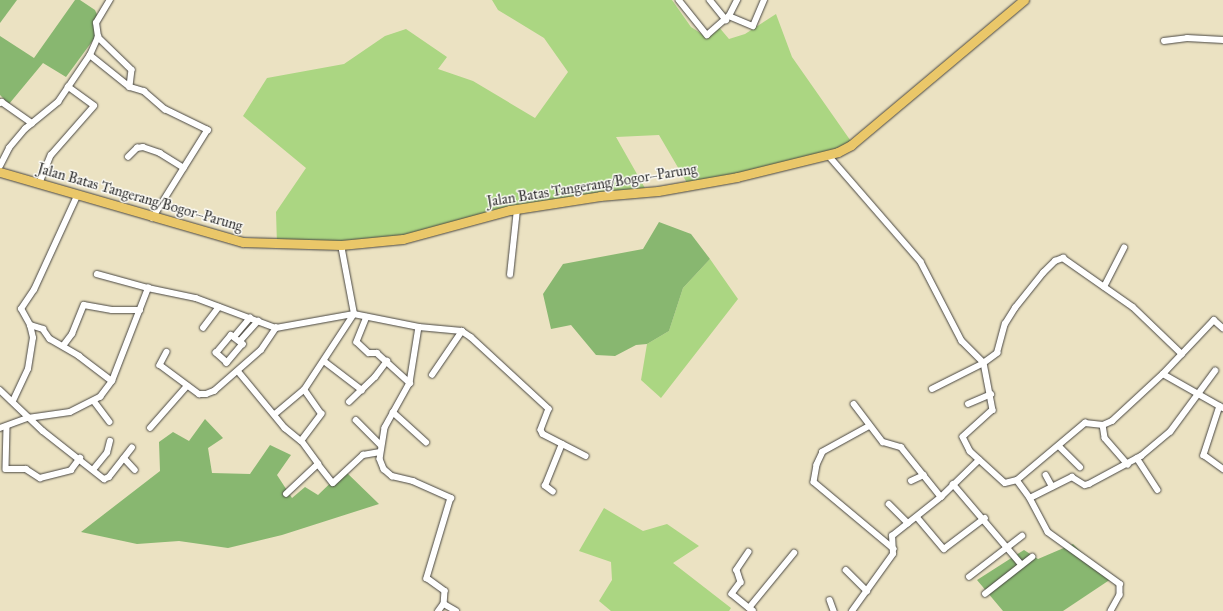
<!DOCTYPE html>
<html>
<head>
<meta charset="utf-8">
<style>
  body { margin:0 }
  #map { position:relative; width:1223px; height:611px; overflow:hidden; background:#ebe2c2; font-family:"IM FELL Great Primer",serif }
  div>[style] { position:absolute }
  .green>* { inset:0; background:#abd682 }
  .forest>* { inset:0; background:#88b770 }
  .roads { filter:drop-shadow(0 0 1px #484642) drop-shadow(0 0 1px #484642) }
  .minor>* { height:5.5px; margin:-2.75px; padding:0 2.75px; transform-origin:2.75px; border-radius:2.75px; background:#fff }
  .primary>* { height:9px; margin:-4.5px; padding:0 4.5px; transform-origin:4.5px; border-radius:4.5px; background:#eac769 }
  span { translate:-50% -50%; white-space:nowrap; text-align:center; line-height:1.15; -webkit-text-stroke:3px #fdfcf7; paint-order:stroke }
  .street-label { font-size:14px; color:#2b2b2b }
</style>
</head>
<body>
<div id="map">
  <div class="green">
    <div style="clip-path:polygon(492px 0,672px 0,691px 27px,705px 36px,718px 26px,729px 39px,745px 34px,776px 14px,792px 57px,855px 147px,690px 188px,659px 135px,616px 137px,646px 190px,484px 215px,424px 236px,277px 245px,276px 212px,306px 168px,243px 116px,267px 78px,344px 64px,385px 36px,406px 29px,447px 57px,438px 69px,473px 81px,535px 118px,568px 72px,544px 38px,498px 10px)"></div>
    <div style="clip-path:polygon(710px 259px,738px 299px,661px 398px,641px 380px,647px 344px,669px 331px,683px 288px)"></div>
    <div style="clip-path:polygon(604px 508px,643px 531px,667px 524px,699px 546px,673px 563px,731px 608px,729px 611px,611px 611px,599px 601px,612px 580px,611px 562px,579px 551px)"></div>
  </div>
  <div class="forest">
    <div style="clip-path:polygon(0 0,17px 0,0 23px)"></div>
    <div style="clip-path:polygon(75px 0,80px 0,95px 10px,99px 19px,99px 32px,66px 77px,43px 63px,9px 104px,0 95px,0 36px,34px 58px)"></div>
    <div style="clip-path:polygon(659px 222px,691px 234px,710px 259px,683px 288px,669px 331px,647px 344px,636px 345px,615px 356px,596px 355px,571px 325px,551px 329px,543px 294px,563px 264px,643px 249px)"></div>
    <div style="clip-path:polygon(205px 419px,223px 438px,208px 448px,212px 473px,250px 474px,270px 445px,291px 455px,277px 475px,292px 498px,305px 487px,318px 495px,344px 470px,379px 504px,282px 535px,228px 548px,179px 541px,137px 544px,81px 532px,160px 471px,159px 442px,173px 432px,189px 441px)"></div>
    <div style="clip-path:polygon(1073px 544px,1091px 562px,1114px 577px,1063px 611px,1003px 611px,977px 580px,1024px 550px,1038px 559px)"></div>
  </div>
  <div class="roads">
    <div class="minor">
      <div style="left:679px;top:0;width:45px;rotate:51.3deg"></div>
      <div style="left:707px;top:35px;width:29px;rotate:-41deg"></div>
      <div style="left:729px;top:16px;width:26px;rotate:23deg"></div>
      <div style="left:753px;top:26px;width:28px;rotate:-67deg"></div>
      <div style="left:710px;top:0;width:26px;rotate:51deg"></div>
      <div style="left:729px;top:16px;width:18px;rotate:-63deg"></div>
      <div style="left:98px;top:37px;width:47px;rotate:44.1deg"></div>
      <div style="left:132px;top:70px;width:17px;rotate:97deg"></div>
      <div style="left:1164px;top:41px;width:23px;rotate:-7deg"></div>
      <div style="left:1187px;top:38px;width:36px;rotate:3deg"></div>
      <div style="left:90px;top:55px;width:51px;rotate:38.7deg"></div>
      <div style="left:130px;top:87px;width:15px;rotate:16deg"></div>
      <div style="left:144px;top:91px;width:28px;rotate:41deg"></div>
      <div style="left:165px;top:109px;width:48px;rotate:26deg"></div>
      <div style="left:208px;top:130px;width:104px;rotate:122deg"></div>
      <div style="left:0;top:103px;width:2px;rotate:-27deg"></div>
      <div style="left:2px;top:102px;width:37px;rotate:35deg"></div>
      <div style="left:829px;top:156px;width:140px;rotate:49deg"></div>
      <div style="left:921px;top:262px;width:89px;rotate:62.6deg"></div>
      <div style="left:962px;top:341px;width:31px;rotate:45deg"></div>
      <div style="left:984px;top:363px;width:48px;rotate:79.2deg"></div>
      <div style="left:993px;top:410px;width:40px;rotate:138deg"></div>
      <div style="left:963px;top:437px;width:16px;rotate:63deg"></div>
      <div style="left:970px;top:451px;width:47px;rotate:42.4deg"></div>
      <div style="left:1005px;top:483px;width:12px;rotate:-14deg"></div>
      <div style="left:1017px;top:480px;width:89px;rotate:-40deg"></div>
      <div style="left:1085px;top:423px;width:18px;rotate:6deg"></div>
      <div style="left:1103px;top:425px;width:10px;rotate:-24deg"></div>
      <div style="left:1112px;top:421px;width:69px;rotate:-42.7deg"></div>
      <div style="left:1163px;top:374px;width:74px;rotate:-46.6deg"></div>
      <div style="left:1214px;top:320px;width:12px;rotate:42deg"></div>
      <div style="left:128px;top:157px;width:13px;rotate:-45deg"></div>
      <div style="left:137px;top:148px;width:6px;rotate:-9deg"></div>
      <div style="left:143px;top:147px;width:18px;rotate:19deg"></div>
      <div style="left:160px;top:153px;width:28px;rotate:32deg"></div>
      <div style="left:0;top:166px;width:20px;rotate:-63deg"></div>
      <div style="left:9px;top:148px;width:25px;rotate:-50deg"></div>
      <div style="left:25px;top:129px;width:43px;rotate:-39.3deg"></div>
      <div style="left:58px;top:102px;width:57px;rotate:-55.8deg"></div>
      <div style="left:90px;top:55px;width:20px;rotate:-66deg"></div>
      <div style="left:98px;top:37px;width:14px;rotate:-98deg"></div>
      <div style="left:96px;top:23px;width:27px;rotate:-59deg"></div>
      <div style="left:39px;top:184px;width:31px;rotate:-68deg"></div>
      <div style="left:51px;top:155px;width:65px;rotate:-48.7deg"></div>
      <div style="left:94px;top:106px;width:32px;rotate:-144deg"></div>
      <div style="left:97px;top:274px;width:53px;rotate:15.4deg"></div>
      <div style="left:148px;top:288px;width:49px;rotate:11.8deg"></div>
      <div style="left:196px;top:298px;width:85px;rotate:20.6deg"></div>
      <div style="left:276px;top:328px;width:79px;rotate:-10.2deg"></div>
      <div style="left:354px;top:314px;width:66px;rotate:11.3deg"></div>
      <div style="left:419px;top:327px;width:43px;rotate:5.3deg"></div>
      <div style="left:462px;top:331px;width:11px;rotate:34deg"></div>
      <div style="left:471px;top:337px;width:106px;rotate:42.7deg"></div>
      <div style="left:549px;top:409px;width:22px;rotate:111deg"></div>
      <div style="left:541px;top:430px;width:4px;rotate:63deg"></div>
      <div style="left:543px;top:434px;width:48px;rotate:27.1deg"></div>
      <div style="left:510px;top:275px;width:66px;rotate:-83.9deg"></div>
      <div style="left:1104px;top:287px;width:44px;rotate:-62.9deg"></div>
      <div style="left:367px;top:317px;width:27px;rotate:112deg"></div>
      <div style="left:357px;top:342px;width:16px;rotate:43deg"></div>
      <div style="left:369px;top:353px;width:8px"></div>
      <div style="left:377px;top:353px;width:45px;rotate:42.3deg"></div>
      <div style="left:30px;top:325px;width:14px;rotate:17deg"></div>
      <div style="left:43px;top:329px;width:12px;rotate:55deg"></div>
      <div style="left:50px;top:339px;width:34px;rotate:30deg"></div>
      <div style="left:79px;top:356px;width:41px;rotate:37.1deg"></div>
      <div style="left:419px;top:327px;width:57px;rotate:99.1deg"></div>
      <div style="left:410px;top:383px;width:51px;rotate:119.1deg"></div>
      <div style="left:385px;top:428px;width:31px;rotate:99deg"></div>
      <div style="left:380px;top:459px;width:11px;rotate:68deg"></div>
      <div style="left:384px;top:469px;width:11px;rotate:41deg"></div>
      <div style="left:392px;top:476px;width:22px;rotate:13deg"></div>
      <div style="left:413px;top:481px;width:42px;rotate:24.1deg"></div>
      <div style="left:451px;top:498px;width:84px;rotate:106.7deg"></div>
      <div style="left:427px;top:578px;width:22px;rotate:36deg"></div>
      <div style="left:445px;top:591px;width:13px;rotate:94deg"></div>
      <div style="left:444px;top:604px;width:9px;rotate:126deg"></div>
      <div style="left:203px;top:328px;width:26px;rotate:-53deg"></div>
      <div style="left:231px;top:335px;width:15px;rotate:37deg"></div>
      <div style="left:243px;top:344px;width:25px;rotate:130deg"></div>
      <div style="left:227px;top:363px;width:15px;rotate:-138deg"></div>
      <div style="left:216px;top:353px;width:23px;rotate:-50deg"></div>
      <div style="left:234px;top:337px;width:25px;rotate:-50deg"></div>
      <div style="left:240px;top:341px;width:27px;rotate:-48deg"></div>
      <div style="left:63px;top:346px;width:15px;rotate:-53deg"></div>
      <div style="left:72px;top:334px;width:31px;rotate:-68deg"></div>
      <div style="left:84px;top:305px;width:28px;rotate:10deg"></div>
      <div style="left:112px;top:310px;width:28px"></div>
      <div style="left:167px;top:352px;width:15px;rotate:118deg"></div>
      <div style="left:160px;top:365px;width:49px;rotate:36.6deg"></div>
      <div style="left:199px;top:394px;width:7px"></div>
      <div style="left:206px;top:394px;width:9px;rotate:-21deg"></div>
      <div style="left:214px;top:391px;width:62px;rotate:-41.1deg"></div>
      <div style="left:261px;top:350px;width:27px;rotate:-56deg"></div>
      <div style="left:324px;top:361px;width:48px;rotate:37.3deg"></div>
      <div style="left:238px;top:371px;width:74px;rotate:50.5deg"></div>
      <div style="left:285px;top:428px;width:21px;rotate:39deg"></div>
      <div style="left:1163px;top:374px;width:69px;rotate:29.5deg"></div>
      <div style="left:432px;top:375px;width:53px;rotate:-55.7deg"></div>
      <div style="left:932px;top:389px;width:56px;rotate:-26.6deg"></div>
      <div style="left:982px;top:364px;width:19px;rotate:-36deg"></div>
      <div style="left:997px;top:353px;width:30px;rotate:-75deg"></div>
      <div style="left:1005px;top:324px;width:19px;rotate:-58deg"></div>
      <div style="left:1015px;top:308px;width:45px;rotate:-51.3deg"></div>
      <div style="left:1043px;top:273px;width:17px;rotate:-45deg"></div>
      <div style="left:1055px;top:261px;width:9px;rotate:-21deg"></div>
      <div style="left:1063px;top:258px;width:85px;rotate:35deg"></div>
      <div style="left:1133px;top:307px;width:68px;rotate:43.8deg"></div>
      <div style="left:0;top:390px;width:59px;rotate:43.6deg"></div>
      <div style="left:43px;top:431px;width:78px;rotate:38.2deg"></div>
      <div style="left:104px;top:479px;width:5px;rotate:-22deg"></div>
      <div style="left:109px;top:477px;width:37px;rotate:-52deg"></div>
      <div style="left:13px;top:401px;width:35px;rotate:-65deg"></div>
      <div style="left:28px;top:369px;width:31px;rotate:-81deg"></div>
      <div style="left:33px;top:338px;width:13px;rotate:-103deg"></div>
      <div style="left:30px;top:325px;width:18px;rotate:-119deg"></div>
      <div style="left:21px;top:309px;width:23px;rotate:-56deg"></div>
      <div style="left:34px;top:290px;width:103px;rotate:-65.4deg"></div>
      <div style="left:94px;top:401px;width:26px;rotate:53deg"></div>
      <div style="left:349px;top:402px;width:36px;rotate:-44deg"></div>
      <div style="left:375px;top:377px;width:20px;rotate:-53deg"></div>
      <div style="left:854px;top:404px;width:48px;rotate:52.7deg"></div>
      <div style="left:883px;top:442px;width:19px;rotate:16deg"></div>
      <div style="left:901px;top:447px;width:64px;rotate:51.3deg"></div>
      <div style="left:968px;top:404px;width:25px;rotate:-23deg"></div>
      <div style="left:1220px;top:406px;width:52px;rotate:108.1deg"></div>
      <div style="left:1204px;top:455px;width:24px;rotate:36deg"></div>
      <div style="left:393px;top:412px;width:45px;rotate:42.3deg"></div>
      <div style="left:275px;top:414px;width:38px;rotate:-40deg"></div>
      <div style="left:304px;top:390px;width:91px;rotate:-56.7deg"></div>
      <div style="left:354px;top:314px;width:70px;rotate:-100.7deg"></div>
      <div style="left:356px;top:420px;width:35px;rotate:45deg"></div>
      <div style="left:1103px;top:425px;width:13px;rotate:81deg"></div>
      <div style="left:1105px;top:438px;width:35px;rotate:49deg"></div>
      <div style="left:870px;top:426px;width:54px;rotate:151deg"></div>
      <div style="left:823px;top:452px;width:14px;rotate:115deg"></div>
      <div style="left:817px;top:465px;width:17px;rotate:100deg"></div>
      <div style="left:814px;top:482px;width:104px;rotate:39.9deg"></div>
      <div style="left:7px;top:427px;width:42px;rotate:91.4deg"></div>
      <div style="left:6px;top:469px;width:20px"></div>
      <div style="left:26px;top:469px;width:17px;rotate:33deg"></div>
      <div style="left:40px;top:478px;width:32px;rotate:-14deg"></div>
      <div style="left:71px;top:470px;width:15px;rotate:-53deg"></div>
      <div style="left:0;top:428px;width:30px;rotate:-20deg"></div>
      <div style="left:28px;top:418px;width:42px;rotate:-8.1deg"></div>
      <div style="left:70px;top:412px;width:34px;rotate:-27deg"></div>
      <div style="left:100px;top:397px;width:20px;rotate:-53deg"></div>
      <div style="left:112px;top:381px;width:100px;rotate:-68.8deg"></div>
      <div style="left:150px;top:428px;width:56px;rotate:-48.6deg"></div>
      <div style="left:1059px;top:446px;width:30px;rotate:45deg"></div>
      <div style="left:124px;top:458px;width:16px;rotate:47deg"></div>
      <div style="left:1137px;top:458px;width:38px;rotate:57deg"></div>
      <div style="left:318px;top:464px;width:24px;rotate:52deg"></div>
      <div style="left:333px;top:483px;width:41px;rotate:-43deg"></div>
      <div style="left:363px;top:455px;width:17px;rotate:-10deg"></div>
      <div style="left:93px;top:470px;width:22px;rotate:-51deg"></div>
      <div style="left:107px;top:453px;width:12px;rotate:-76deg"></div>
      <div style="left:1046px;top:475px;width:13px;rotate:61deg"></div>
      <div style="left:1017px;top:480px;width:22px;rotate:54deg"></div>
      <div style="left:1030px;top:498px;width:38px;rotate:62deg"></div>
      <div style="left:1048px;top:532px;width:89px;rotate:35.8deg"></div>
      <div style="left:1120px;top:584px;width:11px;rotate:90deg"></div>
      <div style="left:1120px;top:595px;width:18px;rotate:119deg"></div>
      <div style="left:911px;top:481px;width:14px;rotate:-25deg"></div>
      <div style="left:953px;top:484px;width:106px;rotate:49.6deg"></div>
      <div style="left:553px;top:492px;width:10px;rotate:-143deg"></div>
      <div style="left:545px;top:486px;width:45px;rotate:-68deg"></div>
      <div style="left:286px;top:494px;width:44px;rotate:-43.2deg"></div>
      <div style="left:318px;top:464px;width:29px;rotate:-126deg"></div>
      <div style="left:301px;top:441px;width:34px;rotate:-53deg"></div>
      <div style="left:321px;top:414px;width:29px;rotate:-125deg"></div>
      <div style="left:1030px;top:498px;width:47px;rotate:-26.6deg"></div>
      <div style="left:1072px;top:477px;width:15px;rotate:32deg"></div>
      <div style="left:1085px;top:485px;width:4px;rotate:-14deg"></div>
      <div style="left:1089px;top:484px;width:59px;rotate:-28.3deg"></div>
      <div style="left:1141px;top:456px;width:38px;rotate:-40deg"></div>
      <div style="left:1170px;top:432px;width:76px;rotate:-53.6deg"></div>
      <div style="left:889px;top:504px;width:27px;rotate:45deg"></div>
      <div style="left:917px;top:517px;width:42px;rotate:49.8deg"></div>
      <div style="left:944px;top:549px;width:51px;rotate:-37.1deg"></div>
      <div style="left:749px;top:552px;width:22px;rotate:124deg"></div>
      <div style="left:737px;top:570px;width:13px;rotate:72deg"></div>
      <div style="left:741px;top:582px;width:15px;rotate:127deg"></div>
      <div style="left:732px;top:594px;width:22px;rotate:39deg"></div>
      <div style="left:846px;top:570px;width:30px;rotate:45deg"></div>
      <div style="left:969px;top:577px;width:67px;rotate:-37.7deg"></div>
      <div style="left:985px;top:594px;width:60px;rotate:-38.2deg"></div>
      <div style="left:830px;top:600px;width:12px;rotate:70deg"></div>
      <div style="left:444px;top:604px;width:14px;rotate:30deg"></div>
      <div style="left:753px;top:611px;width:5px;rotate:-143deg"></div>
      <div style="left:749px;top:608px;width:71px;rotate:-50.7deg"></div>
      <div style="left:852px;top:611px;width:70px;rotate:-54.3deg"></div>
      <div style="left:893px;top:554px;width:18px;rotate:-93deg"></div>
      <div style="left:892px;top:536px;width:63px;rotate:-38.5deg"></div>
      <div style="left:941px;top:497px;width:53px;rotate:-44.2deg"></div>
    </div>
    <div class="primary">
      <div style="left:0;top:172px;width:253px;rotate:16.1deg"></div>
      <div style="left:243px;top:242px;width:98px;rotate:1.8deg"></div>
      <div style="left:341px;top:245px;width:62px;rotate:-5.5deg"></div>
      <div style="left:403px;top:239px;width:111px;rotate:-15.2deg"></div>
      <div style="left:510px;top:210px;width:91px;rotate:-8.8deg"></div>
      <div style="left:600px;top:196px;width:58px;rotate:-4.9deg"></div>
      <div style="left:658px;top:191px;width:80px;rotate:-10deg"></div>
      <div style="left:737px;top:177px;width:104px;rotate:-13.9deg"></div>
      <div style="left:838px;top:152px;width:15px;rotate:-28deg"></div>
      <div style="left:851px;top:145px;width:226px;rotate:-40deg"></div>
    </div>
  </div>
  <div class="street-label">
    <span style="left:592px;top:186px;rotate:-9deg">Jalan Batas Tangerang/Bogor–Parung</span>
    <span style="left:140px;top:198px;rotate:16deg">Jalan Batas Tangerang/Bogor–Parung</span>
  </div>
</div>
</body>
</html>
